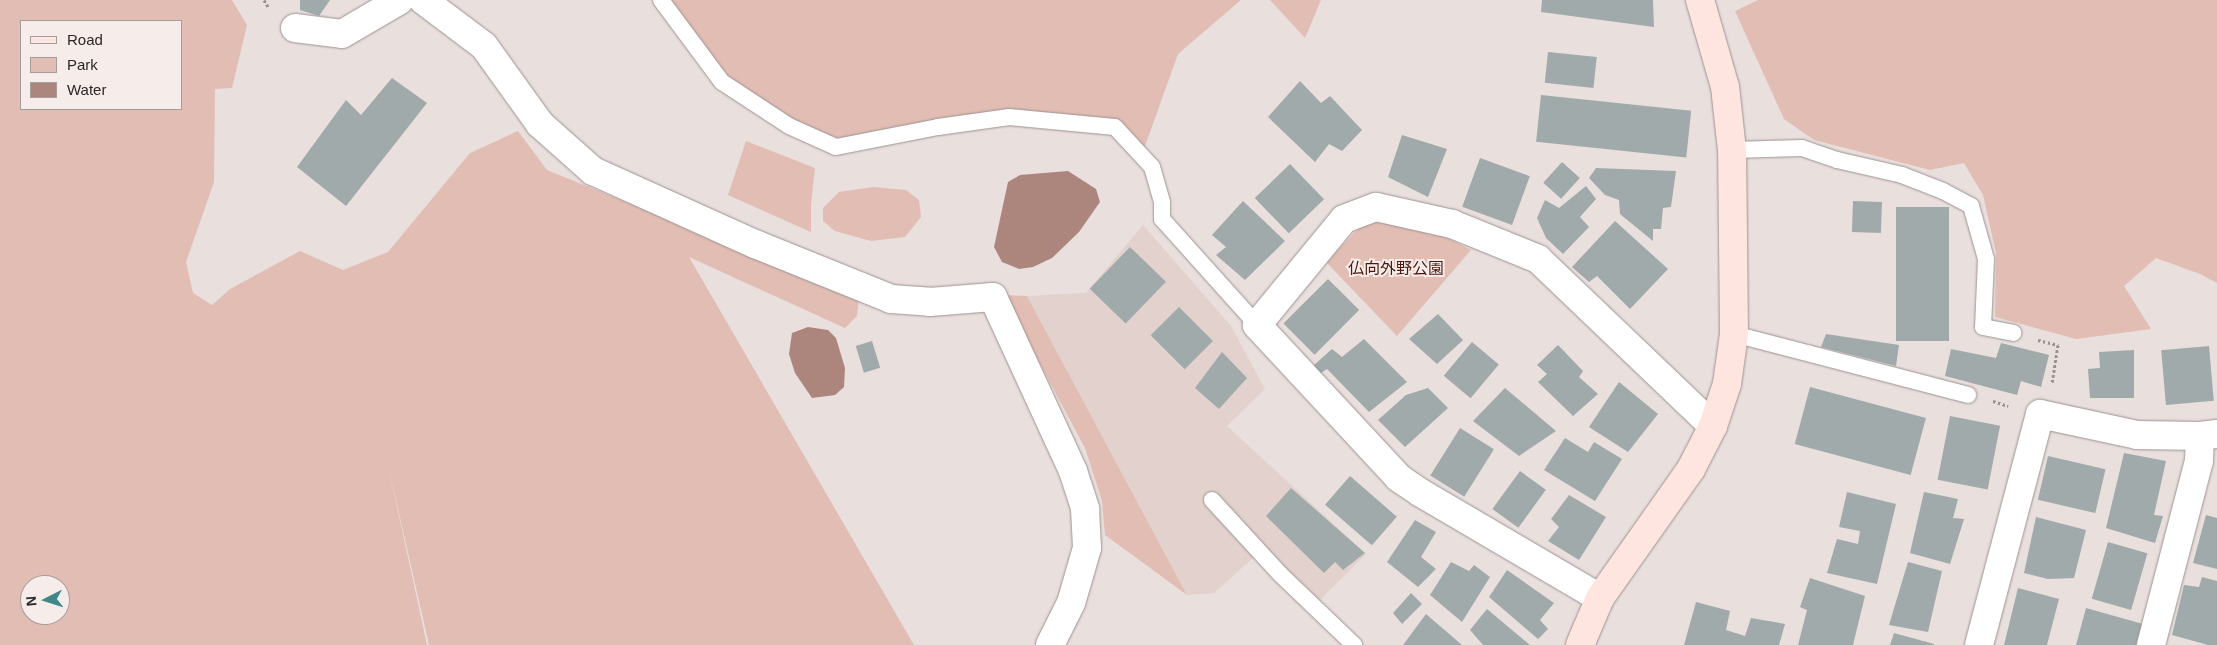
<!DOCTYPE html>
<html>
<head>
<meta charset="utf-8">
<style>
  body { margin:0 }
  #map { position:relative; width:2217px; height:645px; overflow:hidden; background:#e9dfdd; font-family:Arial,"Noto Sans JP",sans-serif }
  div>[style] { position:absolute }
  .built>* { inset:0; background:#e2d1cc }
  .green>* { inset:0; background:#e2bdb4 }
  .water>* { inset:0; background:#ac867d }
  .building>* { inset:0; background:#a0aaaa; transform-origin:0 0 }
  .path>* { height:3px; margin-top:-1.5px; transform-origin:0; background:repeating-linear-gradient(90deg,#98918f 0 2.5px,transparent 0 5px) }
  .roads { filter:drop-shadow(0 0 1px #9c9391) drop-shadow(0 0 1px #9c9391) }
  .lane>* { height:16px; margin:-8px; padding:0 8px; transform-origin:8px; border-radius:8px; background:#fff }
  .street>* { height:28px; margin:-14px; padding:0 14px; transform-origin:14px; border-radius:14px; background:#fff }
  .secondary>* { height:28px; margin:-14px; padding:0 14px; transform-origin:14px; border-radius:14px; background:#ffe5df }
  span { translate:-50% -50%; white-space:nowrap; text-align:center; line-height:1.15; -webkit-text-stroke:4px #f6ecea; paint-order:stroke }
  .park-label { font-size:16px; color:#4b190f }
  .legend { position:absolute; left:20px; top:20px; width:162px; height:90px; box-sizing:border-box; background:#f6ecea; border:1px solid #a59d9c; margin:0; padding:6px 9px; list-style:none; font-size:15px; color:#2b2726 }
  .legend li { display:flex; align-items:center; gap:10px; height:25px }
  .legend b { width:25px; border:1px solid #a59d9c }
  .north { position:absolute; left:20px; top:575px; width:50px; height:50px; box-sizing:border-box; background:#f6ecea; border:1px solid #a59d9c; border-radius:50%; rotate:265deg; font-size:14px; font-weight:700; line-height:20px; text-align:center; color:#2b2726 }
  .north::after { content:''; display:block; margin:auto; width:18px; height:22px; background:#3f8789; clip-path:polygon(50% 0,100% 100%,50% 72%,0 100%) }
</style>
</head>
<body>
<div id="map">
  <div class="built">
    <div style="clip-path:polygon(1143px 225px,1231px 326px,1265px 389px,1227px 426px,1366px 554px,1315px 605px,1264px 548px,1214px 593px,1187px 595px,1027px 296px,1086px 293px)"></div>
  </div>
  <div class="green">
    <div style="clip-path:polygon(evenodd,0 0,232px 0,247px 25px,232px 88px,215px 89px,214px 182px,186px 262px,193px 293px,212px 305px,230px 289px,300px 251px,343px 270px,388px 252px,470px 153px,518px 131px,547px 170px,859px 297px,857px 316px,845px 328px,689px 257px,914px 645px,429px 645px,388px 465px,427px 645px,0 645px,0 0,21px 21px,181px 21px,181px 109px,21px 109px,21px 21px,0 0,30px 585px,60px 585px,60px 615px,30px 615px,30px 585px)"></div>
    <div style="clip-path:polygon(665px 0,1241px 0,1178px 54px,1144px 149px,1117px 121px,1009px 113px,837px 142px,786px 121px,724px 81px)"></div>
    <div style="clip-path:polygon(1270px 0,1321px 0,1305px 38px)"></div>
    <div style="clip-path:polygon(1758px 0,2217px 0,2217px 283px,2200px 274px,2156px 258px,2124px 286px,2151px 329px,2076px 339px,1995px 317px,1996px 253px,1983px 195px,1964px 163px,1930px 170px,1814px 140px,1784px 119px,1735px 11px)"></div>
    <div style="clip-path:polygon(746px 141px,815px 168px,811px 204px,811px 232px,728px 195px)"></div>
    <div style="clip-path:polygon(873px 187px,906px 190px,919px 200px,921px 217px,905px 237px,871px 241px,835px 231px,823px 221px,823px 208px,839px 192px)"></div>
    <div style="clip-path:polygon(1384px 220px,1448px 238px,1471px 250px,1397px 336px,1326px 262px,1360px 227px)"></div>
    <div style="clip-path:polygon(1003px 295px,1027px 296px,1187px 595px,1105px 535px,1102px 501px,1085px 448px)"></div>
  </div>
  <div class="water">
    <div style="clip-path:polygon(1068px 171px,1096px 189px,1100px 202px,1079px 232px,1052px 258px,1033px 267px,1019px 269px,1002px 262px,994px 247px,1008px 182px,1020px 175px)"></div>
    <div style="clip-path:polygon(808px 327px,828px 330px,836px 338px,845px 368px,844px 387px,835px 395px,812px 398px,795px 373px,789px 354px,792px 333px)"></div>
  </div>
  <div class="building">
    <div style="clip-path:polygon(300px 0,330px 0,319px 16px,300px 10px)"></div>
    <div style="clip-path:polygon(1542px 0,1653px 0,1654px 27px,1541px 12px)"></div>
    <div style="left:1548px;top:52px;width:49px;height:31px;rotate:6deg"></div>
    <div style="clip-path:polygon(392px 78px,427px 103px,346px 206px,297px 167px,346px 100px,361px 115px)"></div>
    <div style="clip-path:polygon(1300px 81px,1321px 103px,1330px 96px,1362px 130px,1342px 151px,1329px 144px,1315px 162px,1268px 117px)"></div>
    <div style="left:1541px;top:95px;width:151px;height:47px;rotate:6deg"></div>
    <div style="clip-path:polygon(1402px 135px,1447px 149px,1428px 197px,1388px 177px)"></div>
    <div style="left:1480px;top:158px;width:53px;height:52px;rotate:20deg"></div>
    <div style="left:1562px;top:162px;width:24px;height:28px;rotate:42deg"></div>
    <div style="left:1290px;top:164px;width:49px;height:49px;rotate:46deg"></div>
    <div style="clip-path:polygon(1596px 168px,1676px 171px,1671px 207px,1663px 208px,1661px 229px,1653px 229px,1653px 241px,1620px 214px,1619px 200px,1605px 195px,1589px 178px)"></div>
    <div style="clip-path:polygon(1586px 186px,1596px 199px,1580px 217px,1589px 227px,1563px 254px,1546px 238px,1537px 218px,1545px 200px,1559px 208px)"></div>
    <div style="clip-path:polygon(1243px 201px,1285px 241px,1245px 280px,1216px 255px,1226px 247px,1212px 235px)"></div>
    <div style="left:1853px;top:201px;width:29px;height:31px;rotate:2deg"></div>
    <div style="left:1949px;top:207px;width:134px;height:53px;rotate:90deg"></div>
    <div style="clip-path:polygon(1615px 221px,1668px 269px,1630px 309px,1597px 276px,1589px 282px,1572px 267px)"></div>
    <div style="left:1130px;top:247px;width:50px;height:58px;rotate:44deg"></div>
    <div style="left:1328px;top:279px;width:44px;height:63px;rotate:45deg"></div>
    <div style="left:1179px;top:307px;width:48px;height:40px;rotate:45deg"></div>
    <div style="clip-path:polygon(1438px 314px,1463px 340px,1437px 364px,1409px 339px)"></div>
    <div style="clip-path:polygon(1826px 334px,1899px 345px,1896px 366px,1821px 347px)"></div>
    <div style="clip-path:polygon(1364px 339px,1407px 382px,1369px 412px,1327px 369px,1321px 373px,1313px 366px,1332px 349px,1342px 357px)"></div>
    <div style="left:872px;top:341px;width:28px;height:17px;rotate:73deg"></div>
    <div style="left:1472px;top:342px;width:35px;height:44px;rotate:40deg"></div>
    <div style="clip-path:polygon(2001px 343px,2049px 355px,2041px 387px,2021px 381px,2017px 395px,1945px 376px,1951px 349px,1996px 358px)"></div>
    <div style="clip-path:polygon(1558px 345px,1583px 371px,1579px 377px,1598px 394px,1573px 416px,1538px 382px,1547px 374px,1537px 365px)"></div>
    <div style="left:2209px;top:346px;width:55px;height:48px;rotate:85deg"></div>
    <div style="clip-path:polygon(2134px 350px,2134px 398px,2090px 398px,2088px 369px,2100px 368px,2099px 352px)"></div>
    <div style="clip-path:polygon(1222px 352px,1247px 378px,1219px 409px,1195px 388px)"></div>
    <div style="clip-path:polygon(1619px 382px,1658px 414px,1628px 452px,1589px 427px)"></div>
    <div style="left:1810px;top:387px;width:120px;height:59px;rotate:15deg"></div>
    <div style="clip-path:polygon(1428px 388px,1448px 408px,1405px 447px,1378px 420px,1406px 395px)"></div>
    <div style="clip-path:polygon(1505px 388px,1556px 431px,1519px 456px,1473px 421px)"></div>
    <div style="left:1950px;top:416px;width:51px;height:65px;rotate:11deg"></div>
    <div style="left:1460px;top:428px;width:40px;height:56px;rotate:32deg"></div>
    <div style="clip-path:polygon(1565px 438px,1588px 452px,1594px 442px,1622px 459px,1595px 501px,1544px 470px)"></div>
    <div style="clip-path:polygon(2124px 453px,2166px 461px,2154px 515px,2163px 516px,2155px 543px,2106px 528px)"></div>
    <div style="left:2048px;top:456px;width:59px;height:45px;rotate:13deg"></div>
    <div style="left:1520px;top:471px;width:32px;height:47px;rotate:36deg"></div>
    <div style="left:1350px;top:476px;width:62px;height:38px;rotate:41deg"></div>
    <div style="clip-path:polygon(1291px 488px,1365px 553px,1343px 570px,1335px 562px,1324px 573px,1266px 516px)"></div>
    <div style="clip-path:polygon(1847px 492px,1896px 504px,1877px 584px,1827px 573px,1837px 539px,1858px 544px,1860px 531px,1839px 527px)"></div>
    <div style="clip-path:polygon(1924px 492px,1958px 499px,1953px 518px,1964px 519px,1950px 564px,1910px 553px)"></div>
    <div style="clip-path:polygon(1569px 495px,1606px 517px,1579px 560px,1548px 541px,1559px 527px,1551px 519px)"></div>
    <div style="clip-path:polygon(2206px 515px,2217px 518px,2217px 569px,2193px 563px)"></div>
    <div style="clip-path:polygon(2036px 517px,2086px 530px,2074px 578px,2048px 579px,2024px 573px)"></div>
    <div style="clip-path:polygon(1415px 520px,1436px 532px,1421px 557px,1436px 569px,1418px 587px,1387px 562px)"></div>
    <div style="left:2108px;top:542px;width:41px;height:59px;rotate:16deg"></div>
    <div style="clip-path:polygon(1451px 562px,1469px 571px,1474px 565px,1490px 577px,1462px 622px,1430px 595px)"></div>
    <div style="clip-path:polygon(1908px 562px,1942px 571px,1928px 632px,1889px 625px)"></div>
    <div style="clip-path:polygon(1507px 570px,1554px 603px,1540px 620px,1548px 629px,1538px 639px,1489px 597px)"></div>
    <div style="clip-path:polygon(2202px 577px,2217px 581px,2217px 645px,2208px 645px,2172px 635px,2184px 585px,2199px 587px)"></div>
    <div style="clip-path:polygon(1810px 578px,1865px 596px,1853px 645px,1798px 645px,1807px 610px,1800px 607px)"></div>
    <div style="clip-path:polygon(2018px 588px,2059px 599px,2047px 645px,2004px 645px)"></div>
    <div style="clip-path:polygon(1411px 593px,1422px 604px,1402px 624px,1393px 613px)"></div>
    <div style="clip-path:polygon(1696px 602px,1730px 611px,1726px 630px,1745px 636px,1751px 618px,1785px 624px,1779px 645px,1684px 645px)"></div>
    <div style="clip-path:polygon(2086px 608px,2143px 624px,2136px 645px,2076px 645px)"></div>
    <div style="clip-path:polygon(1487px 609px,1530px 645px,1483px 645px,1470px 630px)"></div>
    <div style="clip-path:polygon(1426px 614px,1462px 645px,1403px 645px)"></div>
    <div style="clip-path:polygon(1894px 633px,1934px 644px,1934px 645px,1890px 645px)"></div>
  </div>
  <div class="path">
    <div style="left:264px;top:0;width:9px;rotate:58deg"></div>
    <div style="left:2038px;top:340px;width:21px;rotate:14deg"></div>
    <div style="left:2058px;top:345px;width:38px;rotate:99deg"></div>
    <div style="left:1993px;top:401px;width:16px;rotate:18deg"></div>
  </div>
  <div class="roads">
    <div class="lane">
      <div style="left:661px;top:0;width:102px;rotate:53.4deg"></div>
      <div style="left:722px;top:82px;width:80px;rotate:33.3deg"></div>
      <div style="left:789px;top:126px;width:51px;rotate:24.1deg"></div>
      <div style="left:836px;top:147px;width:104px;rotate:-11.1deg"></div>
      <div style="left:938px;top:127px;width:72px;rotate:-8deg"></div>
      <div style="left:1009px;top:117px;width:106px;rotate:5.4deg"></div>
      <div style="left:1115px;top:127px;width:54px;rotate:47.2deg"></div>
      <div style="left:1152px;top:167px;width:37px;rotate:74deg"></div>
      <div style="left:1162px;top:203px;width:16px;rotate:90deg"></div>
      <div style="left:1162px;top:219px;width:142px;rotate:48.1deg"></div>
      <div style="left:1732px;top:150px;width:70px;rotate:-1.6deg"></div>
      <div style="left:1802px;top:148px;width:37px;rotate:19deg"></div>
      <div style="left:1837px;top:160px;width:67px;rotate:13deg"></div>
      <div style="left:1902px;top:175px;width:44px;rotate:21.3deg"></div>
      <div style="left:1943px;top:191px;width:32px;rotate:28deg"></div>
      <div style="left:1971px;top:206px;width:55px;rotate:74.2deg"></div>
      <div style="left:1986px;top:259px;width:68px;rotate:92.5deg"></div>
      <div style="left:1983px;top:327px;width:31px;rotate:11deg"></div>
      <div style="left:1734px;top:334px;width:242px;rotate:14.6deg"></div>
      <div style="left:1212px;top:500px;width:100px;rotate:47.4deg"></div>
      <div style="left:1280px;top:574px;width:103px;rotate:43.8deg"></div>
    </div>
    <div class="street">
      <div style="left:423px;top:0;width:76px;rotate:37deg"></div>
      <div style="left:484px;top:46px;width:96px;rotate:54.3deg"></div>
      <div style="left:540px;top:124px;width:71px;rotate:41.6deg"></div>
      <div style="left:593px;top:171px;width:178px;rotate:24.3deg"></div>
      <div style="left:755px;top:244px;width:147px;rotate:22deg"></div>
      <div style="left:891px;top:299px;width:39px;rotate:4deg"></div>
      <div style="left:930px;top:302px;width:63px;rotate:-4.5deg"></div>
      <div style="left:993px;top:297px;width:192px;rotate:65.3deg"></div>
      <div style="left:1073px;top:471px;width:40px;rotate:72deg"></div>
      <div style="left:1085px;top:509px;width:39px;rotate:87deg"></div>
      <div style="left:1087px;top:548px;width:57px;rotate:106.2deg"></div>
      <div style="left:1071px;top:603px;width:47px;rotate:116.6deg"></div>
      <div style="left:295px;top:28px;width:47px;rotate:7.3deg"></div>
      <div style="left:342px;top:34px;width:67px;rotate:-30.4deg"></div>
      <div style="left:1600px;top:598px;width:208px;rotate:-149.6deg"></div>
      <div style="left:1421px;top:493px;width:27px;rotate:-146deg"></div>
      <div style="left:1399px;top:478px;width:209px;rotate:-132.9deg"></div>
      <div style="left:1257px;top:325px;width:137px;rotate:-50.6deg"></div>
      <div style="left:1344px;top:219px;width:34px;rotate:-21deg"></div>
      <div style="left:1376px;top:207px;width:78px;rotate:12.6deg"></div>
      <div style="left:1452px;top:224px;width:93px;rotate:22.1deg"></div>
      <div style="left:1538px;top:259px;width:242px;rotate:43.7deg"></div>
      <div style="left:1979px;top:645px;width:239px;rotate:-75.2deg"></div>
      <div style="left:2040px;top:414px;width:99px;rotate:12.2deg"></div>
      <div style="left:2137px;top:435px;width:63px;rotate:0.9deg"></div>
      <div style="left:2200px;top:436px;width:17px;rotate:-7deg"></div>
      <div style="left:2151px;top:645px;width:190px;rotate:-75.4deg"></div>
      <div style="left:2199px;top:461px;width:25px;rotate:-88deg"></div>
    </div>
    <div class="secondary">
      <div style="left:1580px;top:645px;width:51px;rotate:-66.9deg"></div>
      <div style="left:1600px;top:598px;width:158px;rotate:-54.8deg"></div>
      <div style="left:1691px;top:469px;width:48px;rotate:-62.9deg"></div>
      <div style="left:1713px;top:426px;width:44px;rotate:-71.6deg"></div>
      <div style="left:1727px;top:384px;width:50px;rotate:-82deg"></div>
      <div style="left:1734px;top:334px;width:184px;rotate:-90.6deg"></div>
      <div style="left:1732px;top:150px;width:63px;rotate:-96.3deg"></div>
      <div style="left:1725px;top:87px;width:91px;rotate:-106deg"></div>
    </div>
  </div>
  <div class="park-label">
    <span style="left:1396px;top:269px">仏向外野公園</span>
  </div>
  <ul class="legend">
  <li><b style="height:6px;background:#ffe5df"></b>Road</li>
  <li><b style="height:14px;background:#e2bdb4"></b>Park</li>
  <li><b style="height:14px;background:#ac867d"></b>Water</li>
  </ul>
  <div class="north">N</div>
</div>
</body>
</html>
